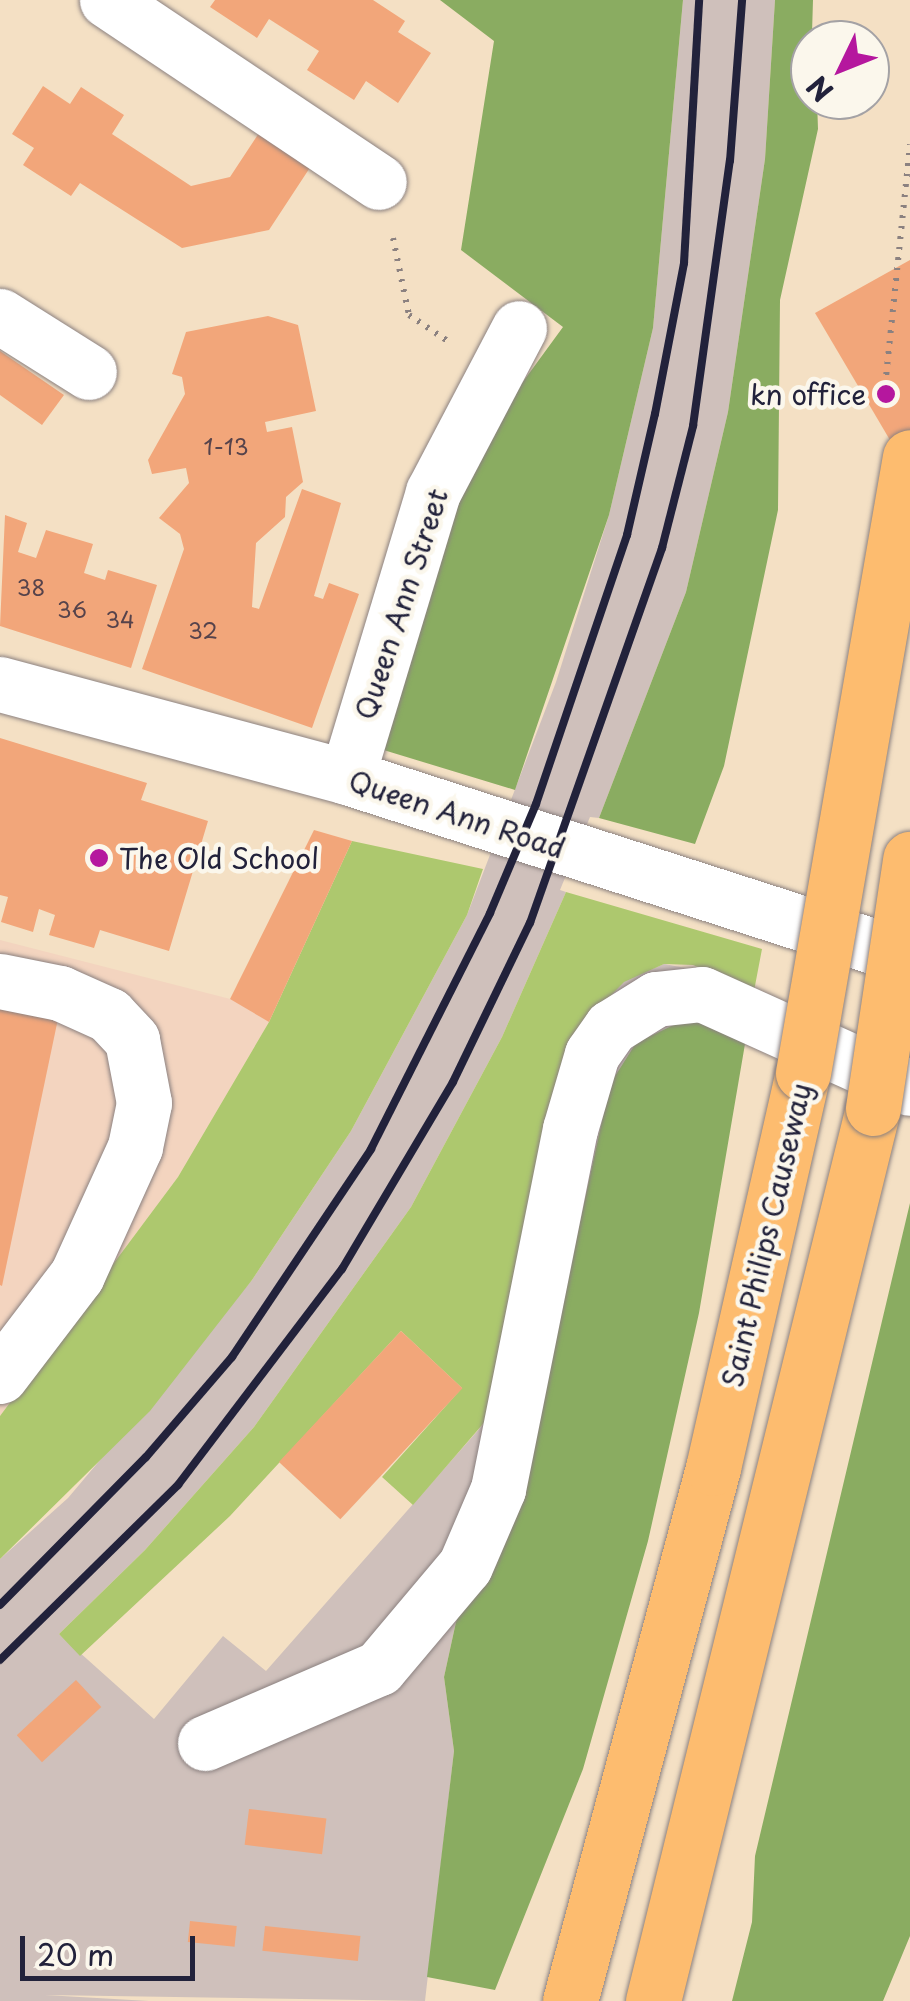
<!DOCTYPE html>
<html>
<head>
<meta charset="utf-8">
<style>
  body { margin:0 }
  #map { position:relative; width:910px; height:2001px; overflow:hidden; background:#f4e0c4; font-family:"Playpen Sans",sans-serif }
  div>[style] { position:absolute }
  .built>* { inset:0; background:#f3d4bf }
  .industrial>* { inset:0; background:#cfc0bb }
  .green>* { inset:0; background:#adc86e }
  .forest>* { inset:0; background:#8aac61 }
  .building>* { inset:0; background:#f2a67a; transform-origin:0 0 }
  .path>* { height:6px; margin-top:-3px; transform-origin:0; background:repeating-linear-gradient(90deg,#8b8180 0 2.5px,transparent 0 10.5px) }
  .roads { filter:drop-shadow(0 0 2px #8b8180) drop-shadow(0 0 2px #8b8180) }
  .minor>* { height:55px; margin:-27.5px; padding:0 27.5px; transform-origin:27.5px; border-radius:27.5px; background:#fff }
  .major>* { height:55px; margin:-27.5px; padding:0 27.5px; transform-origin:27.5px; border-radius:27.5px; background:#fdbc6f }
  .rail>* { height:8px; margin:-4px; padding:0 4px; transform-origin:4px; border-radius:4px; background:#22223b }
  .path-bridge>* { height:6px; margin-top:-3px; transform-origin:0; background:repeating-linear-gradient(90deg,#8b8180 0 2.5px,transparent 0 10.5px) }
  .bridges { filter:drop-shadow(0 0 2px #8b8180) drop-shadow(0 0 2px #8b8180) }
  .major-bridge>* { height:55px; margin:-27.5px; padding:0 27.5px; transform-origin:27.5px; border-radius:27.5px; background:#fdbc6f }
  .dots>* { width:28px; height:28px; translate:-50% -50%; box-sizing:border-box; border:5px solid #fbf7ec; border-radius:50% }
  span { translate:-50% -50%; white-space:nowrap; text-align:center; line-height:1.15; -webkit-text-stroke:9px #fbf7ec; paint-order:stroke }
  .number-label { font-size:22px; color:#56434b }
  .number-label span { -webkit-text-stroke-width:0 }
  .poi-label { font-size:28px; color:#22223b }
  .right { translate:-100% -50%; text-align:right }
  .left { translate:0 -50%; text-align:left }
  .street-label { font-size:28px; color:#22223b }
  .north { position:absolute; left:790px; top:20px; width:100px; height:100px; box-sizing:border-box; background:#fbf7ec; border:2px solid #a4a2a5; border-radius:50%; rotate:227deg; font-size:28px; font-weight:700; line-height:40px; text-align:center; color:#22223b }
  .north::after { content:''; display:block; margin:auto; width:35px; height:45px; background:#b5179e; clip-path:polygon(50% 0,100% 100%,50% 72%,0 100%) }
  .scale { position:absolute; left:20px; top:1936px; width:175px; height:45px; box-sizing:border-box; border:5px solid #22223b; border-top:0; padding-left:12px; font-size:30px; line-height:35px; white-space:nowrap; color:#22223b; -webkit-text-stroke:8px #fbf7ec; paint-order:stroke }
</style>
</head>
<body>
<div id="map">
  <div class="built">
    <div style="clip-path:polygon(0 940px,246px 1003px,269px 1022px,178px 1177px,0 1416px)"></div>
  </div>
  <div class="industrial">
    <div style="clip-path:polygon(683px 0,775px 0,765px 159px,728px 412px,686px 592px,599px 818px,590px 817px,560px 890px,566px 892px,502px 1037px,411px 1207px,254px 1427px,145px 1550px,59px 1634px,154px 1719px,223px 1636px,266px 1671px,495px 1411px,594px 1013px,624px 981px,664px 964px,718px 974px,725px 1024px,610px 1085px,531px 1447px,504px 1540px,456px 1622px,444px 1677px,454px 1751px,425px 2001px,45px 1995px,149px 2001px,0 2001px,0 1559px,68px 1498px,252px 1280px,351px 1131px,467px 915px,556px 682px,609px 515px,653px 328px)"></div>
  </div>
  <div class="green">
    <div style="clip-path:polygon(352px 841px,483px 869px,467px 915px,351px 1131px,252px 1280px,150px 1411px,0 1559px,0 1416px,178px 1177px,269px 1022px)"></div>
    <div style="clip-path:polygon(566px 892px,762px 949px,754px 991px,693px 965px,664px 964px,624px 982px,594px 1013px,495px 1410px,413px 1505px,382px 1477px,462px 1388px,401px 1331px,230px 1516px,80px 1656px,59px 1634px,145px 1550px,254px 1427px,411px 1207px,502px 1037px)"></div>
  </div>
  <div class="forest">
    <div style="clip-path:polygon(440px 0,683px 0,653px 328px,609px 515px,515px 790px,377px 748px,455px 475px,563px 327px,461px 250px,494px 41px)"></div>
    <div style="clip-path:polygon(775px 0,813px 0,810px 100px,817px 100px,818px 129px,780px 300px,778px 510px,724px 766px,695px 844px,599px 818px,686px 592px,728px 412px,765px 159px)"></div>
    <div style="clip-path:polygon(684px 1020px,709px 1020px,745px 1034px,745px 1044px,699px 1313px,648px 1541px,583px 1769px,495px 1990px,427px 1977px,454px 1751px,444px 1677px,456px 1622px,531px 1447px,610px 1084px,636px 1043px)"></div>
    <div style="clip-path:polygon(910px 1203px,910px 1936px,883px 2001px,732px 2001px,752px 1922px,755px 1856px)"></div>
  </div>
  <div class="building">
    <div style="clip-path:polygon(215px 0,373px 0,405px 21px,398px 32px,431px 53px,398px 103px,366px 81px,354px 100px,307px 70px,319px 51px,269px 19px,257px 38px,210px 7px)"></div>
    <div style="clip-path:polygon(43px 86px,70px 104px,81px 87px,124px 115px,112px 134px,191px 186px,230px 177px,261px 130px,313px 163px,269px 230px,182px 248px,80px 183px,71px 196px,23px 165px,34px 148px,12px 134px)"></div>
    <div style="clip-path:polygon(910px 260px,910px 474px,815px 313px)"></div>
    <div style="clip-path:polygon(268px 316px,298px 325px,316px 411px,265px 422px,267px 432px,292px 427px,303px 482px,286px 497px,285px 517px,256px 543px,252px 607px,259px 609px,302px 489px,341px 503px,314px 596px,323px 599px,329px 583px,359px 594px,312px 728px,142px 669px,184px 549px,180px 534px,159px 518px,189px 483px,186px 468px,152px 474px,148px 460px,185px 394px,182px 377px,172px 374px,186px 332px)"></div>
    <div style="clip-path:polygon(0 351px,64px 395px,42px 425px,0 395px)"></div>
    <div style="clip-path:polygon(5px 515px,27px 523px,18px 552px,36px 558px,46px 530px,93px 544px,84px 573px,105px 580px,108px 570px,157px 585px,131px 668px,0 626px)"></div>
    <div style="clip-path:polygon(0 738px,147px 783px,141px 800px,208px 821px,169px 951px,100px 930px,94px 948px,49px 935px,55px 915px,39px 909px,33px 932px,1px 922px,8px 897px,0 895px)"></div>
    <div style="clip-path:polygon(314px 830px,352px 841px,269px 1022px,230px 999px)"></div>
    <div style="clip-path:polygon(0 1001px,59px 1014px,2px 1286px,0 1285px)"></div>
    <div style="left:401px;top:1331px;width:84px;height:179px;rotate:43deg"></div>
    <div style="left:76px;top:1680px;width:37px;height:81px;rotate:47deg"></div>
    <div style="left:249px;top:1809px;width:78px;height:36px;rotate:7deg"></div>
    <div style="left:190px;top:1921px;width:47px;height:21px;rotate:6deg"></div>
    <div style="left:265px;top:1926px;width:96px;height:25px;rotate:6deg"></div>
  </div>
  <div class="path">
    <div style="left:393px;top:238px;width:79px;rotate:78.3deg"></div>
    <div style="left:409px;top:315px;width:48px;rotate:34deg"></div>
  </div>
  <div class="roads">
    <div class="minor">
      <div style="left:107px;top:0;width:327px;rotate:33.8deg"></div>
      <div style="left:0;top:316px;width:105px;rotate:32.2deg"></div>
      <div style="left:0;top:684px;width:359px;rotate:15deg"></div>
      <div style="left:347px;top:777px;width:591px;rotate:17.82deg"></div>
      <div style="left:347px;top:777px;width:298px;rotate:-73.2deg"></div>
      <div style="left:433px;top:492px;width:185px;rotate:-62.3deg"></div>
      <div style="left:0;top:981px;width:61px;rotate:11.3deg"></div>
      <div style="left:60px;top:993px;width:54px;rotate:24.2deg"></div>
      <div style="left:109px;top:1015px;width:34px;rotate:47deg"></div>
      <div style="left:132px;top:1040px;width:64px;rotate:79.2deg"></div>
      <div style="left:144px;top:1103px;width:45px;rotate:101.6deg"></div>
      <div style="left:135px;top:1147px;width:141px;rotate:114.4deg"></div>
      <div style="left:77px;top:1275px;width:127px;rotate:127.3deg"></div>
      <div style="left:205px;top:1743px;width:189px;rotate:-23.3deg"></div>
      <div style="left:379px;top:1668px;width:133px;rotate:-49.9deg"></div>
      <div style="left:465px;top:1566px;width:84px;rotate:-66.8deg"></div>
      <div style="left:498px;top:1489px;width:367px;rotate:-78.7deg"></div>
      <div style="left:570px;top:1129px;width:78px;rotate:-73.7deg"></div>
      <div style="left:592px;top:1054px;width:33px;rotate:-55deg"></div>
      <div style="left:611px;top:1027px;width:53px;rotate:-31.9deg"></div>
      <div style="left:656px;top:999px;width:46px;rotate:-6.2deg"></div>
      <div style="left:702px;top:994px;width:228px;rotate:24.3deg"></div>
    </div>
    <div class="major">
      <div style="left:570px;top:2001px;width:552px;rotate:-74.98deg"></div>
      <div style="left:713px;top:1468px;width:405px;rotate:-77.2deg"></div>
      <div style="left:653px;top:2001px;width:920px;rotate:-76.16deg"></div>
    </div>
  </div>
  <div class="rail">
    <div style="left:0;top:1605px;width:208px;rotate:-45.4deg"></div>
    <div style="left:146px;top:1457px;width:132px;rotate:-49.3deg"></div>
    <div style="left:232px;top:1357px;width:250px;rotate:-56.2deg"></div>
    <div style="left:371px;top:1149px;width:264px;rotate:-63.2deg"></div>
    <div style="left:490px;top:913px;width:118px;rotate:-67.1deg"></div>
    <div style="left:536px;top:804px;width:284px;rotate:-71.3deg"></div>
    <div style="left:627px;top:535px;width:124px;rotate:-77deg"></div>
    <div style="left:655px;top:414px;width:154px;rotate:-79.1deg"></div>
    <div style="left:684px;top:263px;width:263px;rotate:-86.7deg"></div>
    <div style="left:0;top:1660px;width:250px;rotate:-44.5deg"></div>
    <div style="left:178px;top:1485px;width:271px;rotate:-52.8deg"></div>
    <div style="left:342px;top:1269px;width:217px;rotate:-59.3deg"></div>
    <div style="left:453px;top:1082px;width:177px;rotate:-64.2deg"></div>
    <div style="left:530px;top:923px;width:398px;rotate:-70.6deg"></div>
    <div style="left:662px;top:548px;width:126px;rotate:-75.7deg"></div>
    <div style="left:693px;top:426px;width:268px;rotate:-82.1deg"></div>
    <div style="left:730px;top:161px;width:161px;rotate:-85.7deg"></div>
  </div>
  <div class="path-bridge">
    <div style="left:883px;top:406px;width:263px;rotate:-84.1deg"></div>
  </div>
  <div class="bridges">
    <div class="major-bridge">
      <div style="left:803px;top:1073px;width:625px;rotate:-80.15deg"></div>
      <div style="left:873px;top:1108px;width:252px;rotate:-81.5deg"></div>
    </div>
  </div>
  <div class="dots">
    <div style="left:886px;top:394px;background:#b5179e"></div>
    <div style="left:99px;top:858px;background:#b5179e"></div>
  </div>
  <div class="number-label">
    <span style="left:226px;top:446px">1-13</span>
    <span style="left:31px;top:587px">38</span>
    <span style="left:72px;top:609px">36</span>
    <span style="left:120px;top:619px">34</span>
    <span style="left:203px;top:630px">32</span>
  </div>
  <div class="poi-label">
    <span class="right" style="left:866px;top:394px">kn office</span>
    <span class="left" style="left:119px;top:858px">The Old School</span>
  </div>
  <div class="street-label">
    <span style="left:401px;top:604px;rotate:-72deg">Queen Ann Street</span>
    <span style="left:457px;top:814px;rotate:18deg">Queen Ann Road</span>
    <span style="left:766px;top:1235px;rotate:-77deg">Saint Philips Causeway</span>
  </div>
  <div class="north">N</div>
  <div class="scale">20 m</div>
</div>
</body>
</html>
